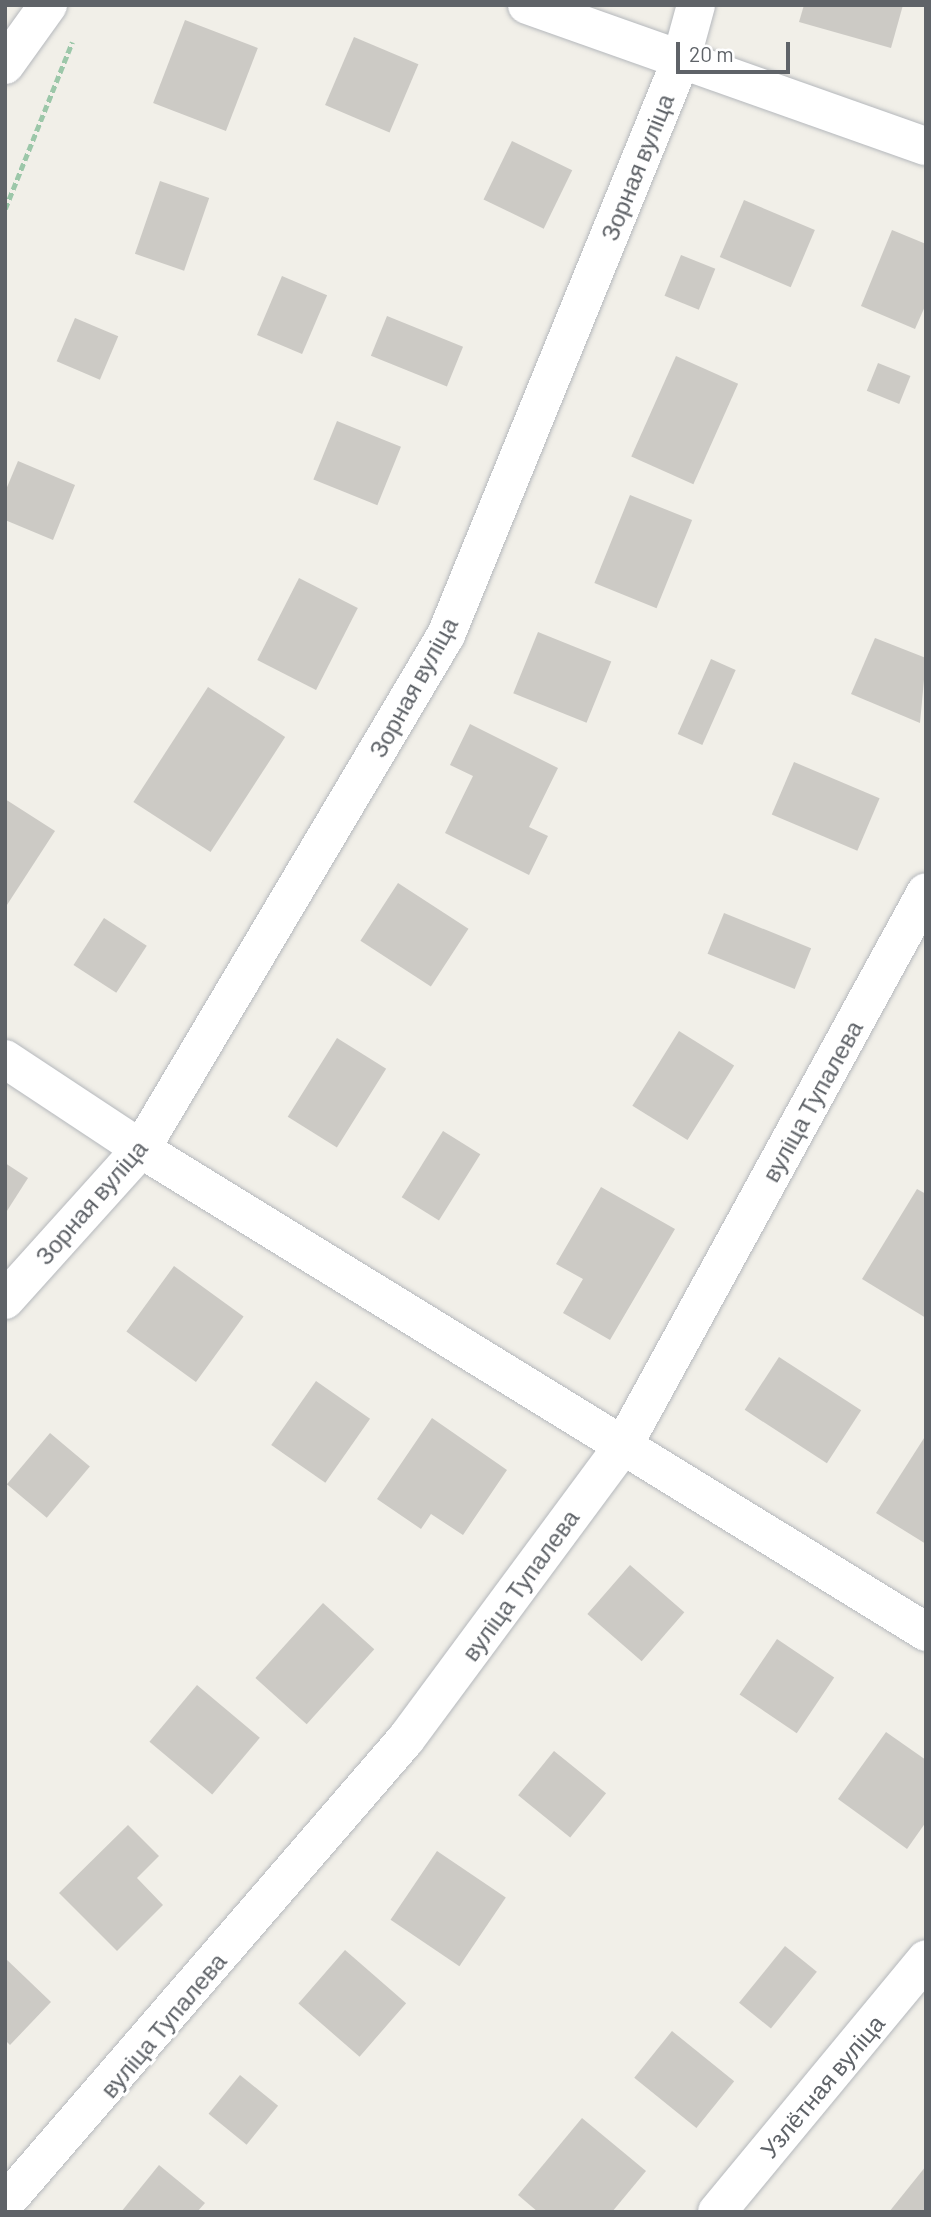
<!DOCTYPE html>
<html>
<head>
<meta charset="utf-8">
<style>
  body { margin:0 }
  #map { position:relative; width:931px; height:2217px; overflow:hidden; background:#f1efe8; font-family:Barlow,sans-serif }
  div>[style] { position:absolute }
  .building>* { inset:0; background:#cccac5; transform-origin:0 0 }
  .path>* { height:4.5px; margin-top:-2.25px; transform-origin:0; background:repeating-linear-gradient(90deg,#9cc7a9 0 7px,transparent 0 10.5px) }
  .roads { filter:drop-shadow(0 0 2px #b5b8bc) drop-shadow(0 0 2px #b5b8bc) }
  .minor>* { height:38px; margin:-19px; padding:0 19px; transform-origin:19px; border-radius:19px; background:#fff }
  span { translate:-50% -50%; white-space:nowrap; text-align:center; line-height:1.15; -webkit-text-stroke:6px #fff; paint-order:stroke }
  .street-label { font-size:24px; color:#5f6368 }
  .frame { position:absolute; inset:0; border:7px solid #5f6368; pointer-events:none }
  .scale { position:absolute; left:676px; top:42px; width:114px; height:32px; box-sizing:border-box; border:4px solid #5f6368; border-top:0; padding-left:9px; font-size:21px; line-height:24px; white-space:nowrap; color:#5f6368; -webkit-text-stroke:5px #fff; paint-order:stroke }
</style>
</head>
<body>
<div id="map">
  <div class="building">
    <div style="clip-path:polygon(804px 5px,903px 5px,891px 48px,799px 22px)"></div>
    <div style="left:185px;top:20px;width:78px;height:89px;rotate:21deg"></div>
    <div style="left:354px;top:37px;width:70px;height:74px;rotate:23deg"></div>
    <div style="left:512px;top:141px;width:67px;height:65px;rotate:26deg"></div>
    <div style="left:160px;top:181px;width:52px;height:77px;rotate:19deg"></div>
    <div style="left:744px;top:200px;width:77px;height:62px;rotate:23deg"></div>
    <div style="clip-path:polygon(892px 230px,926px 244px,926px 304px,915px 329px,861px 306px)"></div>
    <div style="left:681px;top:255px;width:37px;height:44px;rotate:22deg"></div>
    <div style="left:282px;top:276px;width:49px;height:64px;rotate:23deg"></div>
    <div style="left:387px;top:316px;width:82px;height:43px;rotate:22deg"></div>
    <div style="left:75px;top:318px;width:47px;height:47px;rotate:23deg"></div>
    <div style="left:676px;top:356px;width:68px;height:110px;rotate:24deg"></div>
    <div style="left:878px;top:363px;width:35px;height:30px;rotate:22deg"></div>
    <div style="left:337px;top:421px;width:69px;height:63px;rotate:22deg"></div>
    <div style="clip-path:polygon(18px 461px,75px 485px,53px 540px,5px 520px,5px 492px)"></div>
    <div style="left:630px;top:495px;width:67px;height:95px;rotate:22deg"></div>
    <div style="left:299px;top:578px;width:66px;height:92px;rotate:27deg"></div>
    <div style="left:538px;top:632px;width:79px;height:66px;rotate:22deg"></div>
    <div style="clip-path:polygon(875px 638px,926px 658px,920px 723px,851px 694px)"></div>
    <div style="left:711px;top:659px;width:27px;height:82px;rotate:24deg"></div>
    <div style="left:208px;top:687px;width:92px;height:137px;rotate:33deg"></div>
    <div style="clip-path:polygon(470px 724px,558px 768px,529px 827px,548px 836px,529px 875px,445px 833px,473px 776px,450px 765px)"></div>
    <div style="left:794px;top:762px;width:93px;height:57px;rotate:23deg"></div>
    <div style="clip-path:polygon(5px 799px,55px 831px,5px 908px)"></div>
    <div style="left:398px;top:883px;width:84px;height:69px;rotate:33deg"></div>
    <div style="left:724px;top:913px;width:94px;height:44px;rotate:22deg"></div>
    <div style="left:104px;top:918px;width:51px;height:56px;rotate:33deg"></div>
    <div style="left:679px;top:1031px;width:65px;height:88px;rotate:32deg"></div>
    <div style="left:337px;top:1038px;width:58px;height:93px;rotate:32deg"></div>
    <div style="left:443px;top:1131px;width:44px;height:78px;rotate:32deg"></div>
    <div style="clip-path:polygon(5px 1163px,28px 1178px,5px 1214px)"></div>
    <div style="clip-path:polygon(601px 1187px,675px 1229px,610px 1340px,563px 1313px,583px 1279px,556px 1264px)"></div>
    <div style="clip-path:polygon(917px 1189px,926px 1194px,926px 1318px,862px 1279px)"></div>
    <div style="left:174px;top:1266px;width:86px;height:81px;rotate:36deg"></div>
    <div style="left:779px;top:1357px;width:98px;height:63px;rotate:33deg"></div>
    <div style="left:316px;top:1381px;width:66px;height:78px;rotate:35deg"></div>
    <div style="clip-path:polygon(432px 1418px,507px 1470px,463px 1535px,431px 1514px,421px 1529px,377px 1499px)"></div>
    <div style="left:50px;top:1433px;width:52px;height:67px;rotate:40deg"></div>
    <div style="clip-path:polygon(926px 1435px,926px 1544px,876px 1513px)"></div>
    <div style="left:630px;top:1565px;width:72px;height:65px;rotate:41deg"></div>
    <div style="left:323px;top:1603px;width:69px;height:101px;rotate:42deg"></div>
    <div style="left:777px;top:1639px;width:69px;height:67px;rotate:34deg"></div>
    <div style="left:197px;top:1685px;width:82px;height:74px;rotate:40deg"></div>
    <div style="clip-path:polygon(886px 1732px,926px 1760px,926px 1822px,907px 1849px,838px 1799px)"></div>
    <div style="left:554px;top:1751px;width:67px;height:57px;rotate:39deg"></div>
    <div style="clip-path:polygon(128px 1825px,159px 1856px,137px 1878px,163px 1905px,117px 1951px,59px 1893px)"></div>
    <div style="left:437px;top:1851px;width:83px;height:83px;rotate:34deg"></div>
    <div style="left:785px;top:1946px;width:41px;height:73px;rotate:39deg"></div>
    <div style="left:345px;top:1950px;width:81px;height:71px;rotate:41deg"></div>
    <div style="clip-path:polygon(5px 1958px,51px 2002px,10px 2045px,5px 2040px)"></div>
    <div style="left:672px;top:2031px;width:80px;height:60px;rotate:39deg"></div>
    <div style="left:240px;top:2075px;width:49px;height:50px;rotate:39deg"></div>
    <div style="clip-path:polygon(582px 2118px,646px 2171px,612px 2212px,538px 2212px,518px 2195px)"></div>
    <div style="clip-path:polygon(159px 2165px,205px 2203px,197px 2212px,121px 2212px)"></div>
    <div style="clip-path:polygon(926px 2166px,926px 2212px,889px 2212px)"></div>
  </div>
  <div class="path">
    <div style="left:5px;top:209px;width:180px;rotate:-68.1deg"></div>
  </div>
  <div class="roads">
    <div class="minor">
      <div style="left:527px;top:5px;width:423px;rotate:19.5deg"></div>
      <div style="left:5px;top:65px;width:74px;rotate:-54.4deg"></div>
      <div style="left:5px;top:1059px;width:163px;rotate:33.5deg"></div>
      <div style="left:141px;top:1149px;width:922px;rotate:31.6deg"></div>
      <div style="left:5px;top:1300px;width:203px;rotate:-48deg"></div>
      <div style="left:141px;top:1149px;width:598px;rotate:-59.32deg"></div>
      <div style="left:446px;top:635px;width:621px;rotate:-67.77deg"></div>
      <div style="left:681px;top:60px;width:57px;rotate:-74.7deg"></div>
      <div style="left:5px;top:2203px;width:613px;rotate:-49.17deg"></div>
      <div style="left:406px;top:1739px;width:365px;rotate:-53.5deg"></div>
      <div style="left:623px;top:1446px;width:631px;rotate:-61.32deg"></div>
      <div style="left:717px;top:2212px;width:328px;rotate:-50.4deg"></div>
    </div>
  </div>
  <div class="street-label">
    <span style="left:637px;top:167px;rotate:-68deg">Зорная вуліца</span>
    <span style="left:413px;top:687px;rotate:-61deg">Зорная вуліца</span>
    <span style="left:812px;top:1101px;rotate:-61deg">вуліца Тупалева</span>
    <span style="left:91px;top:1202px;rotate:-49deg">Зорная вуліца</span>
    <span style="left:520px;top:1585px;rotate:-54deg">вуліца Тупалева</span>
    <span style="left:163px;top:2025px;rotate:-50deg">вуліца Тупалева</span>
    <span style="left:822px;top:2086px;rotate:-50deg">Узлётная вуліца</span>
  </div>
  <div class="frame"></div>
  <div class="scale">20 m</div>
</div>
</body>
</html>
